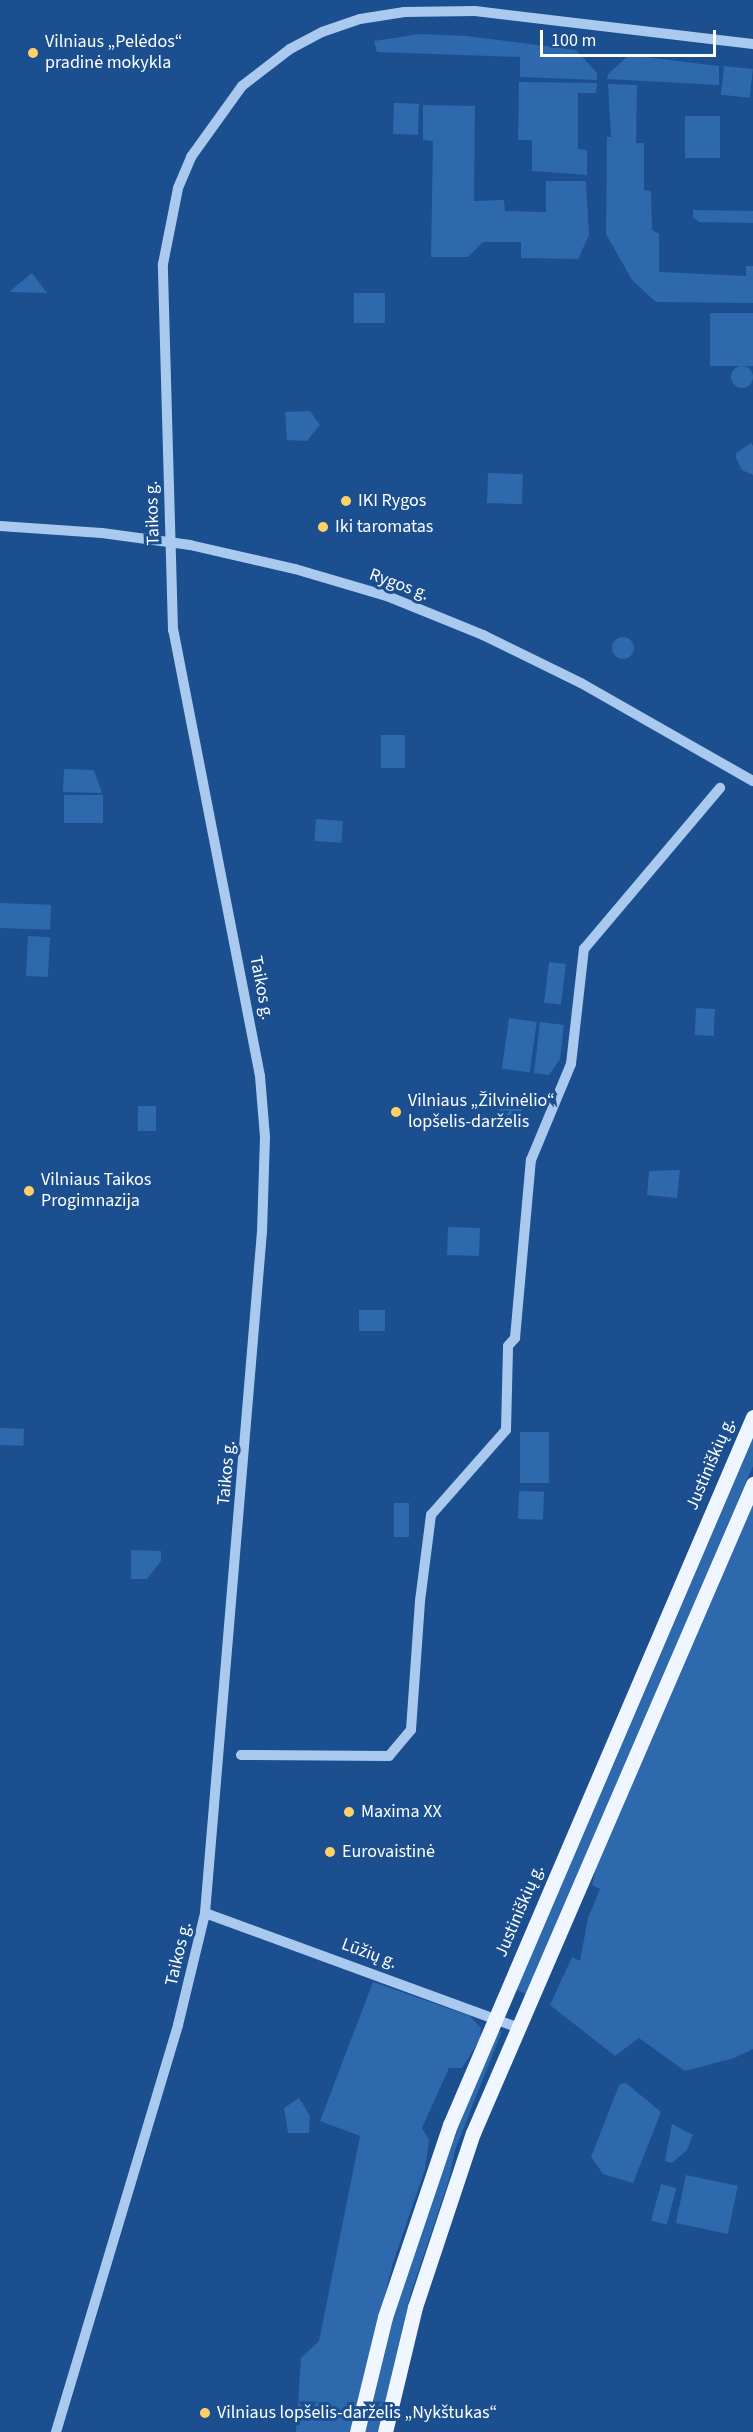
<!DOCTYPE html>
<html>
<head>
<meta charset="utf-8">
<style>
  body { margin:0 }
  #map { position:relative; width:753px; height:2432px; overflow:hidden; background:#1b4f8f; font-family:"Source Sans 3",sans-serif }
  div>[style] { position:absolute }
  .green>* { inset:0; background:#2e69ad; transform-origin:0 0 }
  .round { border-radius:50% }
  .minor>* { height:10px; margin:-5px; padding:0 5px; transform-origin:5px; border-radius:5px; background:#a9c9ee }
  .major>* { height:15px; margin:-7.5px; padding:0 7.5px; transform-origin:7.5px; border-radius:7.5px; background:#f0f6ff }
  .dots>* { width:16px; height:16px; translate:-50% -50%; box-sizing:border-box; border:3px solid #1b4f8f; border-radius:50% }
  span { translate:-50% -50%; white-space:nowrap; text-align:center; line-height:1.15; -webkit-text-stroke:6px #1b4f8f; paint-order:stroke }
  .poi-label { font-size:18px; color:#fff }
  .left { translate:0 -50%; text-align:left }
  .street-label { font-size:18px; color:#fff }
  .scale { position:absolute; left:540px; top:30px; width:176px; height:27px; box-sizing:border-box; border:3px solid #fff; border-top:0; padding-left:8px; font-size:18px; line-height:21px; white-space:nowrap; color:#fff; -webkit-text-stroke:4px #1b4f8f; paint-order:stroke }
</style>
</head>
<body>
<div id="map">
  <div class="green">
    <div style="clip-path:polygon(420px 34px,467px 36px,576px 50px,597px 73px,597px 80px,520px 77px,520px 57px,377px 52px,374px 41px)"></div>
    <div style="clip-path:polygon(629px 55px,719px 66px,719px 85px,607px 79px,608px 74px)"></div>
    <div style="left:724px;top:66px;width:29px;height:29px;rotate:6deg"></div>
    <div style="clip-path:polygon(519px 82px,597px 83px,596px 93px,578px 93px,578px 149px,587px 150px,587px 175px,532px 171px,532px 140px,518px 140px)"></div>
    <div style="clip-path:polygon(608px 84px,637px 85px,636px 143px,644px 143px,644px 190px,651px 191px,652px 230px,659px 234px,659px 272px,746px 276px,746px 266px,753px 266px,753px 303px,656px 302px,632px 280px,606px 234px,607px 137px,611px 137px)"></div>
    <div style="left:394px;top:103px;width:25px;height:31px;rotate:2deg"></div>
    <div style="clip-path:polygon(423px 105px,475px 106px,474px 201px,504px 200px,505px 211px,546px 212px,546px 181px,586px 181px,589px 235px,578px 259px,521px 258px,521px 242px,483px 242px,468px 257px,431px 257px,433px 141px,423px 140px)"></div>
    <div style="left:685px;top:116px;width:35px;height:42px"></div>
    <div style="clip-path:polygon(693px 210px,753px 211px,753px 223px,699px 222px,693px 217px)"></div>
    <div style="clip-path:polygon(32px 273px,47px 293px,9px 292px)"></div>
    <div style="left:354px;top:293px;width:31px;height:30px"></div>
    <div style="left:710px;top:313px;width:43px;height:53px"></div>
    <div class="round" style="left:731px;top:366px;width:22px;height:22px"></div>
    <div style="clip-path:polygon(310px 411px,320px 425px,307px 441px,287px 440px,285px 412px)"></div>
    <div style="clip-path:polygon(751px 443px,753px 446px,753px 475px,742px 470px,736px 458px,736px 453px)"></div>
    <div style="left:488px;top:473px;width:35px;height:30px;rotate:2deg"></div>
    <div class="round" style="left:612px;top:637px;width:22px;height:22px"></div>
    <div style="left:381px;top:735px;width:24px;height:33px"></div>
    <div style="clip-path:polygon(64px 769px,94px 770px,102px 793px,63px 792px)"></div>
    <div style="left:64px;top:795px;width:39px;height:28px"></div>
    <div style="left:316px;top:819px;width:27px;height:22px;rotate:4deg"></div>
    <div style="left:0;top:903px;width:51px;height:25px;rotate:2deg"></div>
    <div style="left:28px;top:936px;width:22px;height:40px;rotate:3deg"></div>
    <div style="left:549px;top:962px;width:17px;height:41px;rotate:7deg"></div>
    <div style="left:696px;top:1008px;width:19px;height:27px;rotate:3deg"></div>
    <div style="left:509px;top:1018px;width:28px;height:51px;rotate:8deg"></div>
    <div style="clip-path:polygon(540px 1022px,564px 1025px,560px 1059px,549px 1075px,534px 1073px)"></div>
    <div style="left:501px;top:1096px;width:22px;height:21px;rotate:5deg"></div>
    <div style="left:138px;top:1106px;width:18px;height:25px"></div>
    <div style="clip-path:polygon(680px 1170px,677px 1198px,647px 1195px,649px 1171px)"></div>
    <div style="left:448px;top:1227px;width:32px;height:28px;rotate:2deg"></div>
    <div style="left:359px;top:1310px;width:26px;height:21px"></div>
    <div style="left:0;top:1428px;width:24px;height:17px;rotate:2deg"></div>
    <div style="left:520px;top:1432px;width:29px;height:51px"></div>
    <div style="clip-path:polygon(753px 1436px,753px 1466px,537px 1970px,526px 1994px,514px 1989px)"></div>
    <div style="left:519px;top:1491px;width:25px;height:28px;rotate:2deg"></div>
    <div style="clip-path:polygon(753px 1501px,753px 2049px,734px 2058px,685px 2071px,639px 2038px,615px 2056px,550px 2005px,572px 1957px,580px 1961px,588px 1918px,600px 1889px,592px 1885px,596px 1866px)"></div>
    <div style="left:394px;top:1503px;width:15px;height:34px"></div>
    <div style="clip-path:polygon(131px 1550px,161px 1551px,161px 1561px,147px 1579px,131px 1579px)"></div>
    <div style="clip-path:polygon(373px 1982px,470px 2016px,481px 2028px,480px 2039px,462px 2068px,449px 2068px,422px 2128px,429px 2140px,425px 2169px,393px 2263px,350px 2432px,296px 2432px,301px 2358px,319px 2341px,360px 2136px,320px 2121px)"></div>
    <div style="clip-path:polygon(502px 2031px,455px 2150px,449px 2180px,411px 2293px,378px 2432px,365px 2432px,399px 2290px,477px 2077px,497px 2032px)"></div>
    <div style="clip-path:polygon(626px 2083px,661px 2112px,633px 2183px,603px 2174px,591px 2157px,614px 2098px,620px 2084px)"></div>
    <div style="clip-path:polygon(299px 2098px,310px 2116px,309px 2133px,288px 2133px,284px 2108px)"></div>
    <div style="clip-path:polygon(672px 2124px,693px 2135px,687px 2150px,672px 2163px,665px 2161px)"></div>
    <div style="left:686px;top:2175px;width:53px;height:49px;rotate:12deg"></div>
    <div style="left:661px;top:2184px;width:16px;height:38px;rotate:15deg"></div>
  </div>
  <div class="minor">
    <div style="left:0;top:526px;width:102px;rotate:3.9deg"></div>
    <div style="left:102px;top:533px;width:89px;rotate:7.8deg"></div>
    <div style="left:190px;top:545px;width:108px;rotate:12.9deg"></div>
    <div style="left:295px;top:569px;width:96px;rotate:16.4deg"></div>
    <div style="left:387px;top:596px;width:104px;rotate:22.1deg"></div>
    <div style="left:483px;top:635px;width:109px;rotate:26.1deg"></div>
    <div style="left:581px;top:683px;width:198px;rotate:29.7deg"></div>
    <div style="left:241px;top:1755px;width:148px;rotate:0.4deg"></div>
    <div style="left:389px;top:1756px;width:34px;rotate:-50deg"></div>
    <div style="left:411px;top:1730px;width:129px;rotate:-86deg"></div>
    <div style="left:420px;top:1601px;width:87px;rotate:-82.7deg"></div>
    <div style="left:431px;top:1515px;width:113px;rotate:-48.6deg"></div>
    <div style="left:506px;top:1430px;width:84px;rotate:-88.6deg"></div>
    <div style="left:508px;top:1346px;width:11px;rotate:-49deg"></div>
    <div style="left:515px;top:1338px;width:179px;rotate:-84.9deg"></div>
    <div style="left:531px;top:1160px;width:104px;rotate:-67.4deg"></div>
    <div style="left:571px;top:1064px;width:116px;rotate:-83.6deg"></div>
    <div style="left:584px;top:949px;width:211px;rotate:-49.8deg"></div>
    <div style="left:205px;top:1913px;width:335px;rotate:20.1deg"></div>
    <div style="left:56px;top:2432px;width:425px;rotate:-73.3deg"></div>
    <div style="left:178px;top:2025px;width:115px;rotate:-76.4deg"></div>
    <div style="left:205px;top:1913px;width:683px;rotate:-85.22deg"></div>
    <div style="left:262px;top:1232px;width:95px;rotate:-88.2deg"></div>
    <div style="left:265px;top:1137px;width:61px;rotate:-94.7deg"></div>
    <div style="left:260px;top:1076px;width:454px;rotate:-101deg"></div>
    <div style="left:173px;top:630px;width:366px;rotate:-91.6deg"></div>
    <div style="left:163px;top:264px;width:77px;rotate:-78.8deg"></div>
    <div style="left:178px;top:188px;width:34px;rotate:-67deg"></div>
    <div style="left:191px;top:157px;width:87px;rotate:-54.3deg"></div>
    <div style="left:242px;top:86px;width:61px;rotate:-37.6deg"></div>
    <div style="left:290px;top:49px;width:36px;rotate:-28deg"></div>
    <div style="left:322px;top:32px;width:40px;rotate:-18.9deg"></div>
    <div style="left:360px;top:19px;width:45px;rotate:-9deg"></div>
    <div style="left:404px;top:12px;width:71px;rotate:-0.8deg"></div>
    <div style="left:475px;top:11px;width:280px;rotate:6.8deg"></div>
  </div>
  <div class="major">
    <div style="left:357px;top:2432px;width:118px;rotate:-76.3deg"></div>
    <div style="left:385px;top:2317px;width:203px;rotate:-71.3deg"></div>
    <div style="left:450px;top:2125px;width:770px;rotate:-66.83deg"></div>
    <div style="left:385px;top:2432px;width:129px;rotate:-76.5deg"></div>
    <div style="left:415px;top:2307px;width:183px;rotate:-71.6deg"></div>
    <div style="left:473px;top:2133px;width:707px;rotate:-66.66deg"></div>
  </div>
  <div class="dots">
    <div style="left:33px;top:53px;background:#ffd166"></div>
    <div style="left:346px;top:501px;background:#ffd166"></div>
    <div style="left:323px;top:527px;background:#ffd166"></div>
    <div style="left:396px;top:1112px;background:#ffd166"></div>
    <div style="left:29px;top:1191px;background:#ffd166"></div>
    <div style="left:349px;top:1812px;background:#ffd166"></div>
    <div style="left:330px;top:1852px;background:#ffd166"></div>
    <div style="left:205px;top:2413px;background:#ffd166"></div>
  </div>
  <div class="poi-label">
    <span class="left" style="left:45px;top:53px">Vilniaus „Pelėdos“<br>pradinė mokykla</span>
    <span class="left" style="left:358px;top:501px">IKI Rygos</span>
    <span class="left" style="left:335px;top:527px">Iki taromatas</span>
    <span class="left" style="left:408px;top:1112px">Vilniaus „Žilvinėlio“<br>lopšelis-darželis</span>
    <span class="left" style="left:41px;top:1191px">Vilniaus Taikos<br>Progimnazija</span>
    <span class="left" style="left:361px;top:1812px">Maxima XX</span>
    <span class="left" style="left:342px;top:1852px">Eurovaistinė</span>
    <span class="left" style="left:217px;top:2413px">Vilniaus lopšelis-darželis „Nykštukas“</span>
  </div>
  <div class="street-label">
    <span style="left:153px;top:513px;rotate:-92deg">Taikos g.</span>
    <span style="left:399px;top:585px;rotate:20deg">Rygos g.</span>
    <span style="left:261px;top:988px;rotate:79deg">Taikos g.</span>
    <span style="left:711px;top:1464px;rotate:-67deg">Justiniškių g.</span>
    <span style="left:227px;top:1473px;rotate:-85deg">Taikos g.</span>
    <span style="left:520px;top:1911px;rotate:-67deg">Justiniškių g.</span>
    <span style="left:179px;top:1954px;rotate:-77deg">Taikos g.</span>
    <span style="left:369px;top:1954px;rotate:20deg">Lūžių g.</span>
  </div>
  <div class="scale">100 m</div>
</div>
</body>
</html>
